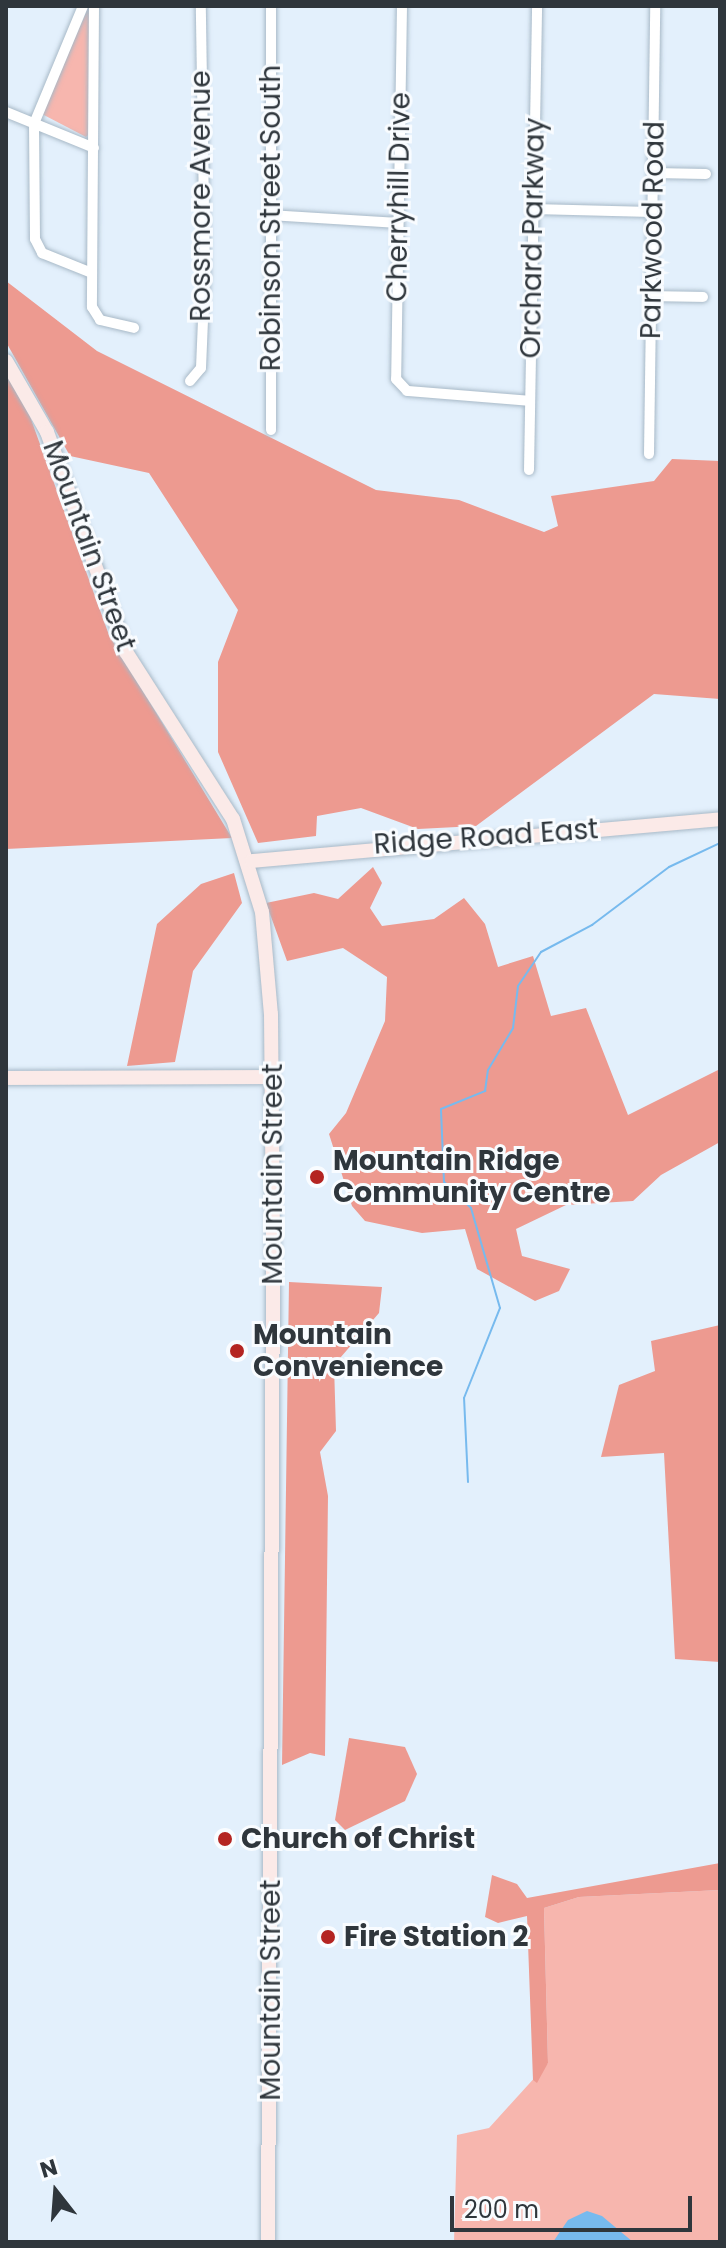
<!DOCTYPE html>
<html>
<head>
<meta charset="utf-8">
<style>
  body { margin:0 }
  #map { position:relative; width:726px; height:2248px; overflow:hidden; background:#e3f0fc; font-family:Poppins,sans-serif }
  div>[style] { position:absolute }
  .green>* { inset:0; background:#f7b6ae }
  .forest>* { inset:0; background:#ed9a90 }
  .water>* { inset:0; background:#77baee }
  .stream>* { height:2px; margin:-1px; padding:0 1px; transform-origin:1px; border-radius:1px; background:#77baee }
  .roads { filter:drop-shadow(0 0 2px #a8b9c7) drop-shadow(0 0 2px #a8b9c7) }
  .street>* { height:10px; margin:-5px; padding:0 5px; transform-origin:5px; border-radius:5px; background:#fff }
  .secondary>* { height:14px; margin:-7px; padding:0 7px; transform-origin:7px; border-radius:7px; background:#fbeae8 }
  .dots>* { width:22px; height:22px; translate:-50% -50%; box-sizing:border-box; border:4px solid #f9fcff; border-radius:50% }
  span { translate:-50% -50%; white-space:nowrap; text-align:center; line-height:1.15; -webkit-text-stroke:6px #f9fcff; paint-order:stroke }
  .street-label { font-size:28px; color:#2f363c }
  .poi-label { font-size:28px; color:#2f363c; font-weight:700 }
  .left { translate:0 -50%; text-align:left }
  .frame { position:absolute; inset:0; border:8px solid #2f363c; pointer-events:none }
  .north { position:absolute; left:16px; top:2152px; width:80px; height:80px; -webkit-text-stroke:6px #f9fcff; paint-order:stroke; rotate:343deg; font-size:22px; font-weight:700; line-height:32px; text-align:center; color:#2f363c }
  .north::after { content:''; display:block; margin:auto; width:28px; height:36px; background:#2f363c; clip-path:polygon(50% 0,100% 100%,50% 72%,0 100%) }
  .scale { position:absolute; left:450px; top:2196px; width:242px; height:36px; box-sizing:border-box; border:4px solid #2f363c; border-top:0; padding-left:10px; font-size:24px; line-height:28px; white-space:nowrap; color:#2f363c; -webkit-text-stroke:6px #f9fcff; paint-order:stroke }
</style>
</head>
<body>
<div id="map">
  <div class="green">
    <div style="clip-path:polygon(89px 6px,90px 133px,86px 137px,42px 114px)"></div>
    <div style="clip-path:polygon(720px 1890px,720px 2242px,454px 2242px,457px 2135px,489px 2128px,548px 2063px,544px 1908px,579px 1897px)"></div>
  </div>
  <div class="forest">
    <div style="clip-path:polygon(6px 281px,97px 351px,376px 490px,459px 500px,544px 532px,558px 526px,551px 496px,654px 481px,672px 459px,720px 461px,720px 699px,654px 694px,476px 826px,418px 829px,361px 808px,317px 816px,316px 836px,258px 843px,218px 752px,218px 662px,238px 610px,149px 473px,70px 456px,6px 342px)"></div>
    <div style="clip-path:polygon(6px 371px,23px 397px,109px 635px,232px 838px,6px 849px)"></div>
    <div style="clip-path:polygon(373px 867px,382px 883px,370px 908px,382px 926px,434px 919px,464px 898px,485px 924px,498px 967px,533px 956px,551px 1016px,586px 1008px,628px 1115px,720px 1069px,720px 1142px,661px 1175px,633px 1201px,566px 1205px,516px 1229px,522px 1256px,570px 1269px,559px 1291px,535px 1301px,477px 1269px,465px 1229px,422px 1233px,365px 1221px,352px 1206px,329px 1134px,346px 1113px,385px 1021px,387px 977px,343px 948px,287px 961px,266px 903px,314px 893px,338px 899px)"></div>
    <div style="clip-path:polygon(234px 873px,242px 903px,193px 971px,175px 1062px,127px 1066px,157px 924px,201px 884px)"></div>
    <div style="clip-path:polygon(289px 1282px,382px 1287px,379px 1313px,334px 1365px,336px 1431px,320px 1452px,328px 1496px,325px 1756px,310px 1753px,282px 1765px)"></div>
    <div style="clip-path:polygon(720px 1325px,720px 1662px,675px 1659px,664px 1453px,601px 1457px,619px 1385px,655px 1371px,651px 1341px)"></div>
    <div style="clip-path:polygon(349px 1738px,405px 1747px,417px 1774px,405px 1801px,345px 1830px,335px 1820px)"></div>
    <div style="clip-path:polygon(720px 1863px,720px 1890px,579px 1897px,544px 1908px,548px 2063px,537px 2083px,533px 2080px,527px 1916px,498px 1923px,485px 1917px,492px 1875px,517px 1884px,527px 1898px)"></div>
  </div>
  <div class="water">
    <div style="clip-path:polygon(587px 2211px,602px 2216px,633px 2242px,553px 2242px,568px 2220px)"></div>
  </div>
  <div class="stream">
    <div style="left:468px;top:1482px;width:84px;rotate:-92.7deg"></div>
    <div style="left:464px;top:1398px;width:97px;rotate:-68.2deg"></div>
    <div style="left:500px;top:1308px;width:104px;rotate:-106.2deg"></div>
    <div style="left:471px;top:1208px;width:37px;rotate:-136deg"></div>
    <div style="left:444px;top:1182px;width:73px;rotate:-92.4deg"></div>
    <div style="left:441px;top:1109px;width:48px;rotate:-22.2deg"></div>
    <div style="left:485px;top:1091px;width:21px;rotate:-82deg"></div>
    <div style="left:488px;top:1070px;width:49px;rotate:-59.2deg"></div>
    <div style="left:513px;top:1028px;width:42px;rotate:-83.2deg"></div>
    <div style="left:518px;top:986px;width:41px;rotate:-55.9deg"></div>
    <div style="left:541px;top:952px;width:58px;rotate:-27.9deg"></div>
    <div style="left:592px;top:925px;width:96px;rotate:-37deg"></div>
    <div style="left:669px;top:867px;width:56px;rotate:-25.2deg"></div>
  </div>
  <div class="roads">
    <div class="street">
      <div style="left:83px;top:6px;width:128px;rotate:112.6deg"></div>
      <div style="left:34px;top:124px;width:115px;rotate:89.5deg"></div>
      <div style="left:35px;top:239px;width:16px;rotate:63deg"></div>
      <div style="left:42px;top:253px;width:54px;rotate:21.8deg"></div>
      <div style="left:94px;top:6px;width:301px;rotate:90.4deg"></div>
      <div style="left:92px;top:307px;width:15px;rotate:58deg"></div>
      <div style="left:100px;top:320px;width:35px;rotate:13deg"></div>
      <div style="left:271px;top:6px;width:424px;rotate:90deg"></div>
      <div style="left:402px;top:6px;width:373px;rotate:90.9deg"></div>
      <div style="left:396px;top:379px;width:16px;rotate:47deg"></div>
      <div style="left:407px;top:391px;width:123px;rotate:4.6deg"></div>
      <div style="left:6px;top:112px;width:95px;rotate:22.2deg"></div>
      <div style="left:654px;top:173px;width:52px;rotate:1.1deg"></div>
      <div style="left:533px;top:209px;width:119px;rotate:1.4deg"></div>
      <div style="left:270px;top:215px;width:128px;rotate:3.6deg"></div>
      <div style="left:652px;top:296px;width:51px;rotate:1.1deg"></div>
      <div style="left:190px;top:381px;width:17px;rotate:-50deg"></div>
      <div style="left:201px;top:368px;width:94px;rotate:-87.6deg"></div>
      <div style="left:205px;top:274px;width:268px;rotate:-90.9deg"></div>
      <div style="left:649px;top:454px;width:448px;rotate:-89.2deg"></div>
      <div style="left:529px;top:470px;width:464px;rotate:-89deg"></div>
    </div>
    <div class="secondary">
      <div style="left:6px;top:361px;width:82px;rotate:60deg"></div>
      <div style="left:47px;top:432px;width:234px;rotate:70.2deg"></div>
      <div style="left:126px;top:652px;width:198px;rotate:57.4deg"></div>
      <div style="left:233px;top:819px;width:97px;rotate:72.7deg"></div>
      <div style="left:262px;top:912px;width:102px;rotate:85deg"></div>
      <div style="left:271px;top:1014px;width:245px;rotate:89.5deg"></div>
      <div style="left:273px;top:1259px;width:983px;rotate:90.29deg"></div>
      <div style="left:252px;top:861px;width:470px;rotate:-5.1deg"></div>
      <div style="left:6px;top:1078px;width:266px;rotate:-0.2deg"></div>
    </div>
  </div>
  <div class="dots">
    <div style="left:317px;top:1177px;background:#b42522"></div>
    <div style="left:237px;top:1351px;background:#b42522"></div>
    <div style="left:225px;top:1839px;background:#b42522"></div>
    <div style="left:328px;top:1937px;background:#b42522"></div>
  </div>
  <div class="street-label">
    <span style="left:201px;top:196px;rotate:-90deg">Rossmore Avenue</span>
    <span style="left:399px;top:197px;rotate:-89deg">Cherryhill Drive</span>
    <span style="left:271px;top:218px;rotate:-90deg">Robinson Street South</span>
    <span style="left:653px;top:230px;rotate:-89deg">Parkwood Road</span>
    <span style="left:533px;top:238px;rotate:-89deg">Orchard Parkway</span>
    <span style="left:89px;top:546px;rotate:70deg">Mountain Street</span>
    <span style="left:486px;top:837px;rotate:-4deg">Ridge Road East</span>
    <span style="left:273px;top:1174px;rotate:-90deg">Mountain Street</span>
    <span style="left:271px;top:1990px;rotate:-90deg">Mountain Street</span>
  </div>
  <div class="poi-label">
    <span class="left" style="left:333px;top:1177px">Mountain Ridge<br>Community Centre</span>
    <span class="left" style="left:253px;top:1351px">Mountain<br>Convenience</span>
    <span class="left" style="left:241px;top:1839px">Church of Christ</span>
    <span class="left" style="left:344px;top:1937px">Fire Station 2</span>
  </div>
  <div class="frame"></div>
  <div class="north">N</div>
  <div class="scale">200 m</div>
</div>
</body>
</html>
